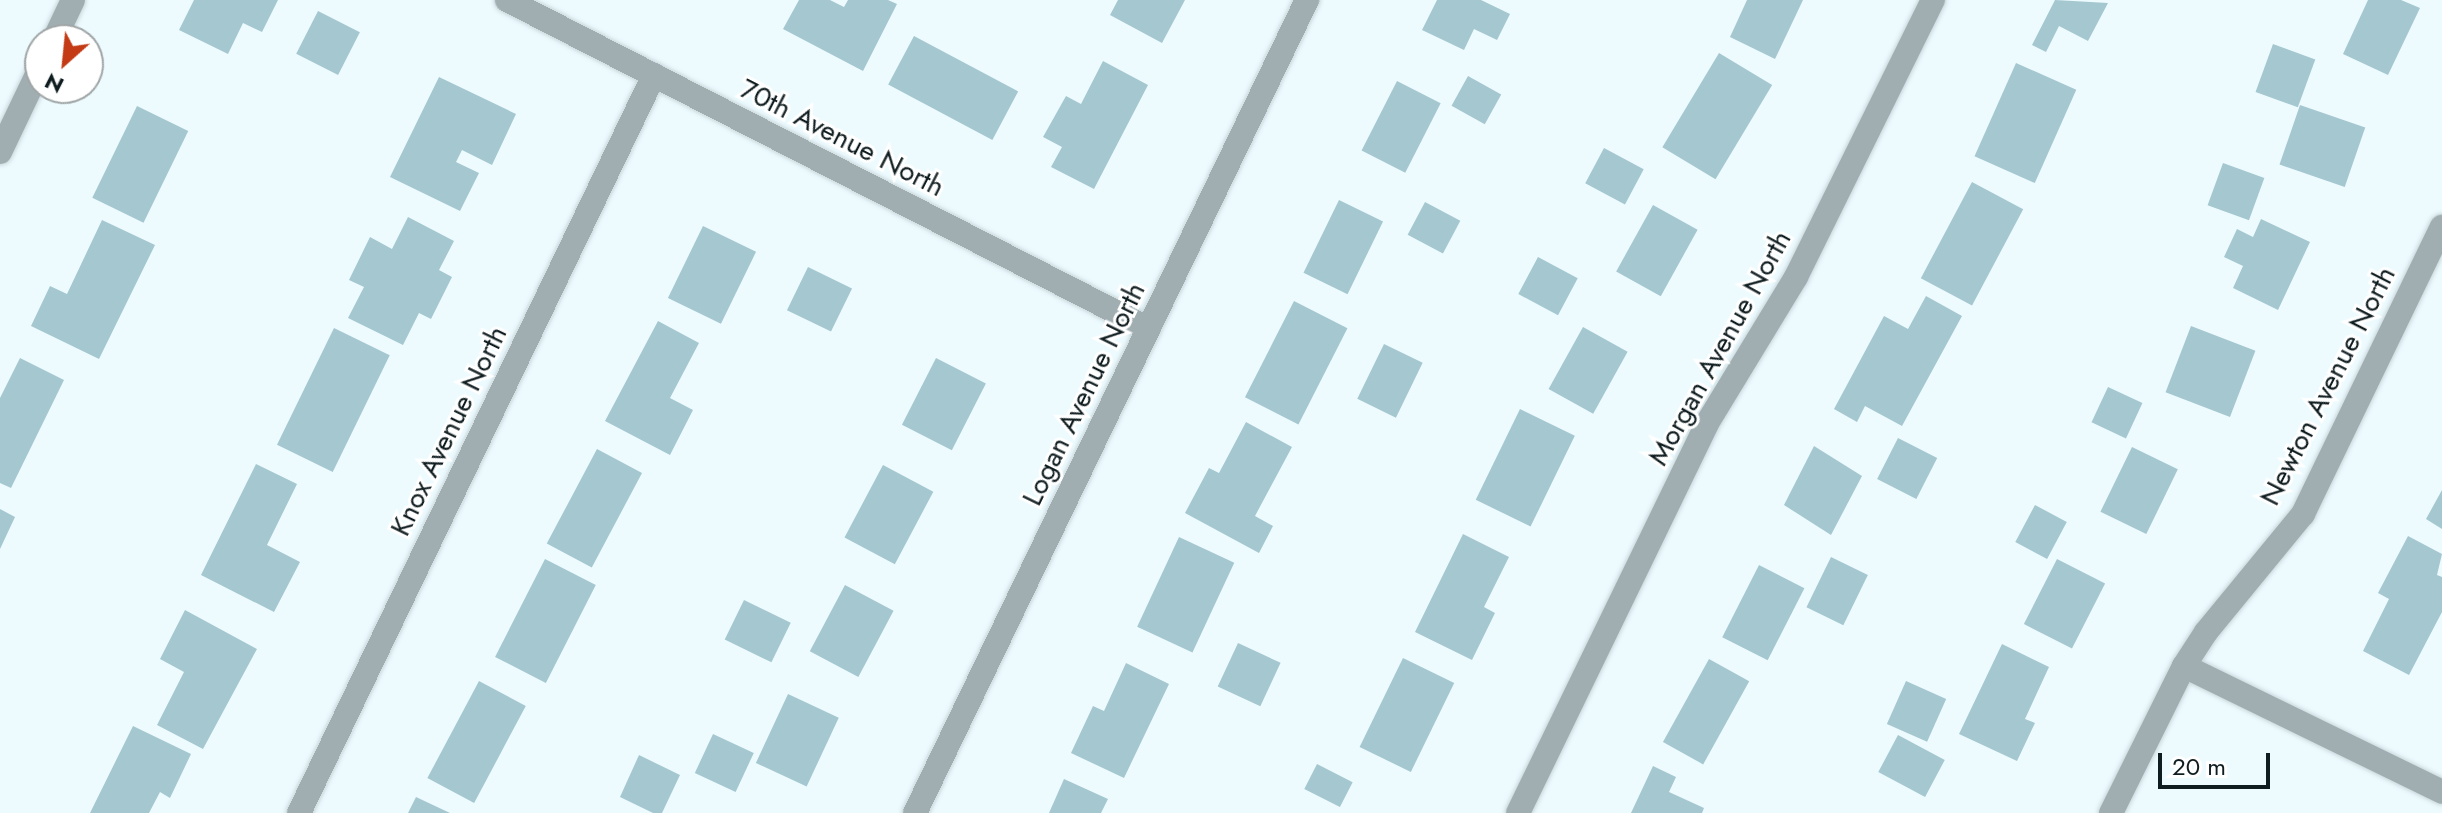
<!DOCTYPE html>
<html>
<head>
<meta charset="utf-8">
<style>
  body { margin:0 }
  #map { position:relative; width:2442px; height:813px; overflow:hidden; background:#edfbff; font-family:Jost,sans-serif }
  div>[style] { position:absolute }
  .building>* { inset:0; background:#a5c7d0; transform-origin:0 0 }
  .roads { filter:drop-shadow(0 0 2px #cad7db) drop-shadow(0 0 2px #cad7db) }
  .minor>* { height:24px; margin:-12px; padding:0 12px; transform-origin:12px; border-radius:12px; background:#a0aeb2 }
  span { translate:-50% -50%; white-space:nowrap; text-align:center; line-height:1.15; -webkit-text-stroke:6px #fff; paint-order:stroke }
  .street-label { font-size:28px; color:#101d20 }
  .north { position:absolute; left:24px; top:24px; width:80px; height:80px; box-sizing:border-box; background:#fff; border:2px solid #9fa5a6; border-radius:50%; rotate:207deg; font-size:22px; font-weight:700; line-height:32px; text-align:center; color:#101d20 }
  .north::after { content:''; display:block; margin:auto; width:28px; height:36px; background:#c33a15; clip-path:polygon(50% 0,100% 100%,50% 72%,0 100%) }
  .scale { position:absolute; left:2158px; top:753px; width:112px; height:36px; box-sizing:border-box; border:4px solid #101d20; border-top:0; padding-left:10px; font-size:24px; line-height:28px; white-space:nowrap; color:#101d20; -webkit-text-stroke:6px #fff; paint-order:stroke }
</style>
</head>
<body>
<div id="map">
  <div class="building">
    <div style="clip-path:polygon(194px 0,278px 0,262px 32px,243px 23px,228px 54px,179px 30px)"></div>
    <div style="clip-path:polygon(799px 0,830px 0,844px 7px,848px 0,888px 0,897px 4px,863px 71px,783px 29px)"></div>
    <div style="clip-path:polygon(1118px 0,1185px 0,1162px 43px,1110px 15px)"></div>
    <div style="clip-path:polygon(1437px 0,1481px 0,1510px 14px,1497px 40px,1474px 29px,1464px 50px,1422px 30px)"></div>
    <div style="clip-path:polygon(1747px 0,1803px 0,1775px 59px,1730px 37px)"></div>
    <div style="clip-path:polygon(2055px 0,2108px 3px,2088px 41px,2059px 26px,2046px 52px,2032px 45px)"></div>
    <div style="clip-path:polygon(2368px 0,2401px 0,2420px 8px,2388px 75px,2343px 54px)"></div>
    <div style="left:318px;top:11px;width:47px;height:48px;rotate:27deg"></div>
    <div style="left:914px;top:36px;width:118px;height:55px;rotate:28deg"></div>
    <div style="left:2273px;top:44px;width:45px;height:51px;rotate:20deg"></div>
    <div style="left:1719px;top:53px;width:62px;height:110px;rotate:31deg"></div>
    <div style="clip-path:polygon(1103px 61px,1148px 85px,1094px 189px,1051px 167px,1062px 147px,1043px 137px,1066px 96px,1081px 104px)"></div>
    <div style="left:2016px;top:63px;width:66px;height:102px;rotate:24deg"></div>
    <div style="left:1468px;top:76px;width:38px;height:34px;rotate:29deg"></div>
    <div style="clip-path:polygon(439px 77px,516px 114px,492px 165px,462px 150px,456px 162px,479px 173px,460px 211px,390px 177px)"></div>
    <div style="left:1397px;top:81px;width:49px;height:78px;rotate:27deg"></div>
    <div style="left:2300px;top:105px;width:69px;height:63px;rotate:19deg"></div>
    <div style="left:137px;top:106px;width:57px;height:102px;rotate:26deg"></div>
    <div style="left:1604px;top:148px;width:45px;height:40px;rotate:28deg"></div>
    <div style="left:2223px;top:163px;width:44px;height:45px;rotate:20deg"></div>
    <div style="left:1972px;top:182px;width:58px;height:109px;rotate:28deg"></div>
    <div style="left:1339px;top:200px;width:49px;height:81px;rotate:26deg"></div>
    <div style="left:1425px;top:202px;width:40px;height:37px;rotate:28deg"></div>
    <div style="left:1653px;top:205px;width:51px;height:76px;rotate:29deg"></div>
    <div style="clip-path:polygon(408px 217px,454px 241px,439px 270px,452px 277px,431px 319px,419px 313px,403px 345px,348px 318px,364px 287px,349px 280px,370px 237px,392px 249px)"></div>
    <div style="clip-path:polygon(2261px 219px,2310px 242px,2278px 310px,2233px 288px,2243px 266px,2224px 257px,2237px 229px,2253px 237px)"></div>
    <div style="clip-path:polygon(102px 220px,155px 245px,99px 359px,31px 326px,50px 286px,67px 294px)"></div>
    <div style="left:703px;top:226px;width:59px;height:80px;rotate:26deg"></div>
    <div style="left:1538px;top:257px;width:45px;height:42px;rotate:28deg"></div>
    <div style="left:808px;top:267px;width:49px;height:48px;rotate:26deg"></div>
    <div style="clip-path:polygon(1926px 296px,1962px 316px,1902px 426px,1865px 406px,1857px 422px,1834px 409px,1884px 316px,1908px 329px)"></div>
    <div style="left:1294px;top:301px;width:60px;height:108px;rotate:27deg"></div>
    <div style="clip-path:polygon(658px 321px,699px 343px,670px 398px,693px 410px,670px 455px,605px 421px)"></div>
    <div style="left:2191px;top:326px;width:69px;height:71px;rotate:21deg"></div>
    <div style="left:1583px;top:327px;width:51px;height:71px;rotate:29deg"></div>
    <div style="left:334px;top:328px;width:62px;height:130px;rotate:26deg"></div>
    <div style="left:1384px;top:344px;width:43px;height:61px;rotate:26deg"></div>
    <div style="clip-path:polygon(20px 358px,64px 380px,11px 488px,0 483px,0 398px)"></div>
    <div style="left:936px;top:358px;width:56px;height:75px;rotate:27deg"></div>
    <div style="left:2108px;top:387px;width:38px;height:39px;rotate:25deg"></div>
    <div style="left:1520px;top:409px;width:61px;height:101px;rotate:26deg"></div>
    <div style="clip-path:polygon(1246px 422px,1292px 447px,1255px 516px,1273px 526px,1259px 553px,1185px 513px,1209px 468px,1219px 473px)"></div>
    <div style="left:1898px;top:438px;width:44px;height:46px;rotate:27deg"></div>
    <div style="clip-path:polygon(1814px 446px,1862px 476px,1831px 535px,1784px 505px)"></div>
    <div style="left:2132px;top:447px;width:51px;height:72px;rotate:26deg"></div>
    <div style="left:597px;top:449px;width:51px;height:107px;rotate:28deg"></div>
    <div style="clip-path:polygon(256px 464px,297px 484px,267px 545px,300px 562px,274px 612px,201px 575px)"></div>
    <div style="left:883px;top:465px;width:57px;height:82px;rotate:28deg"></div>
    <div style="clip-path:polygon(2442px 490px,2442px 529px,2426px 519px)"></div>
    <div style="left:2035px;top:505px;width:36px;height:42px;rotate:28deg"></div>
    <div style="clip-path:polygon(0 509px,15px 517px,0 549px)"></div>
    <div style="clip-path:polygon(1463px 534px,1509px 557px,1484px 607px,1495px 613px,1472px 660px,1415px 632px)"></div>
    <div style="clip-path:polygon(2408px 536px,2442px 554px,2437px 575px,2442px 577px,2442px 612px,2409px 675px,2363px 651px,2389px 599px,2378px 593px)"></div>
    <div style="left:1179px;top:537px;width:61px;height:99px;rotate:25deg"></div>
    <div style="left:1831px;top:557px;width:41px;height:56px;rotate:26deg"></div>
    <div style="left:545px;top:559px;width:57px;height:110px;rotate:27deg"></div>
    <div style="left:2057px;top:559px;width:54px;height:73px;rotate:27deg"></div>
    <div style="left:1759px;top:565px;width:51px;height:81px;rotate:27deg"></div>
    <div style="left:845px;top:585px;width:55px;height:75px;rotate:28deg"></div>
    <div style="left:744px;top:600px;width:52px;height:44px;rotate:26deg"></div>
    <div style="clip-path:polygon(185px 610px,257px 649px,203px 749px,157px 725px,184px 672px,160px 659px)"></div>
    <div style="left:1238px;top:643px;width:47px;height:48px;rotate:25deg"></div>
    <div style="clip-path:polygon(2002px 644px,2049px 667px,2025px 719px,2035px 723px,2017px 761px,1959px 734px)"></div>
    <div style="left:1403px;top:658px;width:57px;height:99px;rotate:26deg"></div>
    <div style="left:1709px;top:659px;width:46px;height:95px;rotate:29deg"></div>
    <div style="clip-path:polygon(1126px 663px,1169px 684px,1124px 778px,1071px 753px,1093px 706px,1104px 711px)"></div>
    <div style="left:479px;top:681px;width:53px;height:110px;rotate:28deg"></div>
    <div style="left:1906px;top:681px;width:44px;height:47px;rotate:24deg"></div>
    <div style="left:788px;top:694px;width:56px;height:76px;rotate:25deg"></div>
    <div style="clip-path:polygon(133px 726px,191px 754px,170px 798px,160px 792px,149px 813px,90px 813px)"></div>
    <div style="left:713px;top:734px;width:45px;height:43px;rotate:25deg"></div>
    <div style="left:1898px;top:735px;width:53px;height:42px;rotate:28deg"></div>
    <div style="clip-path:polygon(639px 755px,680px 775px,662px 813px,653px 813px,620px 797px)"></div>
    <div style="left:1317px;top:764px;width:40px;height:28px;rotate:27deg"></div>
    <div style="clip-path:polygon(1653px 766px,1676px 777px,1669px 792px,1704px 808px,1702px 813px,1631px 813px)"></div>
    <div style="clip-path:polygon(1064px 779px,1108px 799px,1101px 813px,1049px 813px)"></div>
    <div style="clip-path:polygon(416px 797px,450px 813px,408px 813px)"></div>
  </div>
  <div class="roads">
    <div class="minor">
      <div style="left:507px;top:0;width:721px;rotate:27.13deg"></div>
      <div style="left:54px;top:40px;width:44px;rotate:-64.6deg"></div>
      <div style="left:0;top:152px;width:93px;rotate:-64.5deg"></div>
      <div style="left:2184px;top:666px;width:287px;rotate:26deg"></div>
      <div style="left:299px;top:813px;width:819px;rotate:-64.31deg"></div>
      <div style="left:915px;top:813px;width:903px;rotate:-64.26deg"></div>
      <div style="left:1518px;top:813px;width:431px;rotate:-64.1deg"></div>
      <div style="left:1706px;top:425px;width:173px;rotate:-58.7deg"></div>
      <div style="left:1796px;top:277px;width:309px;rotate:-63.7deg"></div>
      <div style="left:2111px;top:813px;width:164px;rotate:-63.6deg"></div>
      <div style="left:2184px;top:666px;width:40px;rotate:-57.1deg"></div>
      <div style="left:2206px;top:632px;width:153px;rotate:-50.6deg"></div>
      <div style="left:2303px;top:514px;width:319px;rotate:-64.2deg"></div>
    </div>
  </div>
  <div class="street-label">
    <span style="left:842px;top:138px;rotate:27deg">70th Avenue North</span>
    <span style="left:1720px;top:348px;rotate:-61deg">Morgan Avenue North</span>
    <span style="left:2328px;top:386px;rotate:-63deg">Newton Avenue North</span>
    <span style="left:1084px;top:394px;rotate:-64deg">Logan Avenue North</span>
    <span style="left:449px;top:431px;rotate:-64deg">Knox Avenue North</span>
  </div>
  <div class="north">N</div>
  <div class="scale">20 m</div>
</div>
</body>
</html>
